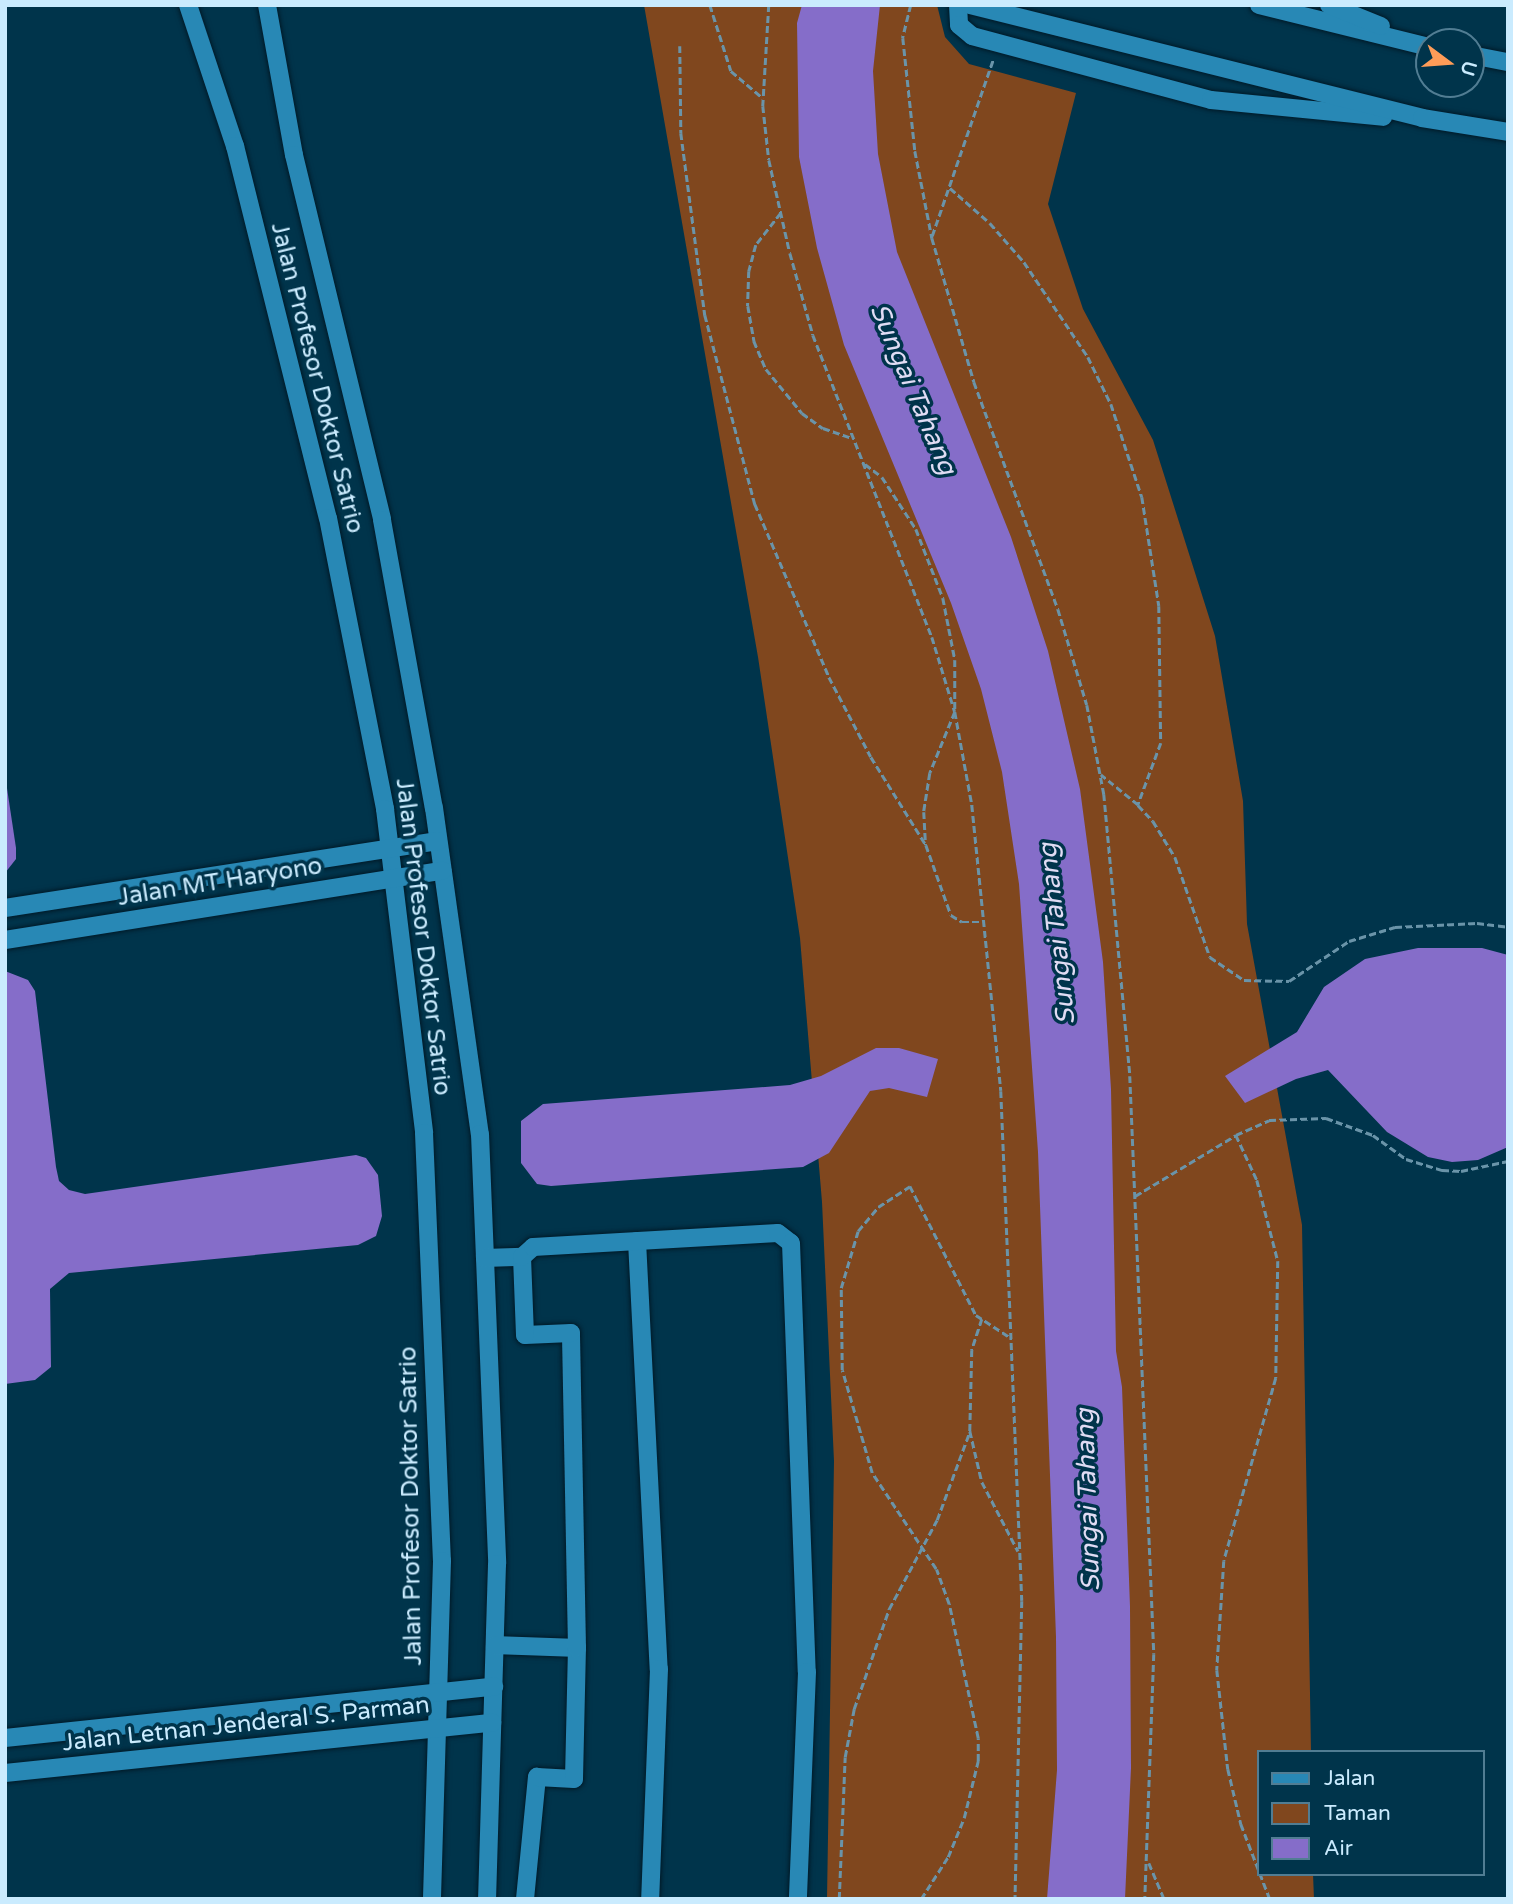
<!DOCTYPE html>
<html>
<head>
<meta charset="utf-8">
<style>
  body { margin:0 }
  #map { position:relative; width:1513px; height:1904px; overflow:hidden; background:#00344b; font-family:"Varela Round",sans-serif }
  div>[style] { position:absolute }
  .green>* { inset:0; background:#80471e }
  .water>* { inset:0; background:#856dc9 }
  .path>* { height:2.5px; margin-top:-1.25px; transform-origin:0; background:repeating-linear-gradient(90deg,#6a94a9 0 7px,transparent 0 10.5px) }
  .roads { filter:drop-shadow(0 0 2px #001a28) drop-shadow(0 0 2px #001a28) }
  .minor>* { height:18px; margin:-9px; padding:0 9px; transform-origin:9px; border-radius:9px; background:#2888b5 }
  span { translate:-50% -50%; white-space:nowrap; text-align:center; line-height:1.15; -webkit-text-stroke:7px #00344b; paint-order:stroke }
  .street-label { font-size:24px; color:#caebfe }
  .water-label { font-size:26px; color:#e0dcf4; font-style:italic }
  .frame { position:absolute; inset:0; border:7px solid #caebfe; pointer-events:none }
  .legend { position:absolute; left:1257px; top:1750px; width:228px; height:126px; box-sizing:border-box; background:#00344b; border:2px solid #517d93; margin:0; padding:9px 12px; list-style:none; font-size:21px; color:#caebfe }
  .legend li { display:flex; align-items:center; gap:14px; height:35px }
  .legend b { width:35px; border:2px solid #517d93 }
  .north { position:absolute; left:1415px; top:28px; width:70px; height:70px; box-sizing:border-box; background:#00344b; border:2px solid #517d93; border-radius:50%; rotate:106deg; font-size:19px; font-weight:700; line-height:28px; text-align:center; color:#caebfe }
  .north::after { content:''; display:block; margin:auto; width:24px; height:32px; background:#fe9c58; clip-path:polygon(50% 0,100% 100%,50% 72%,0 100%) }
</style>
</head>
<body>
<div id="map">
  <div class="green">
    <div style="clip-path:polygon(644px 5px,937px 5px,945px 37px,969px 64px,1076px 93px,1048px 204px,1083px 309px,1153px 440px,1215px 636px,1243px 801px,1247px 924px,1302px 1225px,1311px 1752px,1259px 1752px,1259px 1874px,1313px 1874px,1314px 1899px,827px 1899px,834px 1461px,822px 1202px,800px 938px,758px 657px)"></div>
  </div>
  <div class="water">
    <div style="clip-path:polygon(802px 5px,880px 5px,873px 71px,878px 154px,897px 252px,1011px 537px,1048px 651px,1080px 789px,1103px 962px,1111px 1089px,1116px 1351px,1122px 1387px,1130px 1606px,1131px 1768px,1125px 1899px,1047px 1899px,1057px 1770px,1056px 1637px,1038px 1152px,1019px 884px,1002px 772px,981px 689px,951px 603px,844px 345px,817px 248px,799px 157px,797px 23px)"></div>
    <div style="clip-path:polygon(5px 775px,16px 848px,16px 859px,5px 873px)"></div>
    <div style="clip-path:polygon(1418px 948px,1482px 948px,1508px 955px,1508px 1147px,1478px 1160px,1452px 1162px,1428px 1157px,1387px 1132px,1328px 1070px,1296px 1079px,1245px 1103px,1225px 1076px,1297px 1032px,1324px 987px,1365px 959px)"></div>
    <div style="clip-path:polygon(5px 971px,28px 980px,35px 991px,56px 1167px,59px 1181px,69px 1190px,85px 1194px,356px 1155px,366px 1158px,378px 1175px,382px 1216px,376px 1236px,358px 1245px,69px 1273px,50px 1289px,51px 1367px,35px 1380px,5px 1384px)"></div>
    <div style="clip-path:polygon(876px 1048px,899px 1048px,938px 1059px,927px 1097px,889px 1088px,870px 1091px,829px 1153px,803px 1167px,551px 1186px,537px 1184px,521px 1163px,521px 1121px,543px 1104px,790px 1085px,821px 1076px)"></div>
  </div>
  <div class="path">
    <div style="left:710px;top:5px;width:69px;rotate:72.3deg"></div>
    <div style="left:731px;top:71px;width:42px;rotate:40.2deg"></div>
    <div style="left:769px;top:5px;width:101px;rotate:93.4deg"></div>
    <div style="left:763px;top:106px;width:54px;rotate:83.7deg"></div>
    <div style="left:769px;top:160px;width:95px;rotate:77.3deg"></div>
    <div style="left:790px;top:253px;width:85px;rotate:74.3deg"></div>
    <div style="left:813px;top:335px;width:325px;rotate:68.5deg"></div>
    <div style="left:932px;top:637px;width:78px;rotate:73deg"></div>
    <div style="left:955px;top:712px;width:95px;rotate:79.6deg"></div>
    <div style="left:972px;top:805px;width:287px;rotate:84.2deg"></div>
    <div style="left:1001px;top:1091px;width:510px;rotate:87.64deg"></div>
    <div style="left:1022px;top:1601px;width:298px;rotate:91.3deg"></div>
    <div style="left:911px;top:5px;width:34px;rotate:104deg"></div>
    <div style="left:903px;top:38px;width:114px;rotate:83.9deg"></div>
    <div style="left:915px;top:151px;width:89px;rotate:78.9deg"></div>
    <div style="left:932px;top:238px;width:150px;rotate:73.7deg"></div>
    <div style="left:974px;top:382px;width:242px;rotate:69.7deg"></div>
    <div style="left:1058px;top:609px;width:100px;rotate:73.2deg"></div>
    <div style="left:1087px;top:705px;width:91px;rotate:79.2deg"></div>
    <div style="left:1104px;top:794px;width:283px;rotate:84.7deg"></div>
    <div style="left:1130px;top:1076px;width:578px;rotate:87.62deg"></div>
    <div style="left:1154px;top:1654px;width:245px;rotate:92.1deg"></div>
    <div style="left:680px;top:46px;width:87px;rotate:89.3deg"></div>
    <div style="left:681px;top:133px;width:184px;rotate:82.5deg"></div>
    <div style="left:705px;top:315px;width:196px;rotate:75.2deg"></div>
    <div style="left:755px;top:504px;width:188px;rotate:66.8deg"></div>
    <div style="left:829px;top:677px;width:90px;rotate:62.3deg"></div>
    <div style="left:871px;top:757px;width:104px;rotate:58deg"></div>
    <div style="left:950px;top:188px;width:53px;rotate:41.2deg"></div>
    <div style="left:990px;top:223px;width:52px;rotate:48.9deg"></div>
    <div style="left:1024px;top:262px;width:115px;rotate:56deg"></div>
    <div style="left:1088px;top:357px;width:52px;rotate:63.9deg"></div>
    <div style="left:1111px;top:404px;width:98px;rotate:71.6deg"></div>
    <div style="left:1142px;top:497px;width:110px;rotate:81.1deg"></div>
    <div style="left:1159px;top:606px;width:137px;rotate:89.2deg"></div>
    <div style="left:1161px;top:743px;width:66px;rotate:110.4deg"></div>
    <div style="left:1138px;top:805px;width:48px;rotate:-141deg"></div>
    <div style="left:781px;top:213px;width:41px;rotate:128deg"></div>
    <div style="left:756px;top:245px;width:27px;rotate:105deg"></div>
    <div style="left:749px;top:271px;width:35px;rotate:92deg"></div>
    <div style="left:748px;top:306px;width:36px;rotate:80deg"></div>
    <div style="left:754px;top:341px;width:30px;rotate:67deg"></div>
    <div style="left:766px;top:369px;width:57px;rotate:50.7deg"></div>
    <div style="left:802px;top:413px;width:26px;rotate:36deg"></div>
    <div style="left:823px;top:428px;width:31px;rotate:19deg"></div>
    <div style="left:932px;top:236px;width:186px;rotate:-70.9deg"></div>
    <div style="left:865px;top:464px;width:21px;rotate:37deg"></div>
    <div style="left:882px;top:477px;width:62px;rotate:56.8deg"></div>
    <div style="left:916px;top:529px;width:74px;rotate:68.6deg"></div>
    <div style="left:943px;top:598px;width:63px;rotate:79deg"></div>
    <div style="left:955px;top:660px;width:52px;rotate:90deg"></div>
    <div style="left:955px;top:712px;width:66px;rotate:112.3deg"></div>
    <div style="left:930px;top:773px;width:39px;rotate:99deg"></div>
    <div style="left:924px;top:812px;width:33px;rotate:87deg"></div>
    <div style="left:926px;top:845px;width:74px;rotate:70.3deg"></div>
    <div style="left:951px;top:915px;width:13px;rotate:32deg"></div>
    <div style="left:962px;top:922px;width:23px"></div>
    <div style="left:1138px;top:805px;width:22px;rotate:47deg"></div>
    <div style="left:1153px;top:821px;width:42px;rotate:58.6deg"></div>
    <div style="left:1175px;top:857px;width:106px;rotate:70.7deg"></div>
    <div style="left:1210px;top:957px;width:41px;rotate:34.1deg"></div>
    <div style="left:1244px;top:980px;width:45px;rotate:1.3deg"></div>
    <div style="left:1289px;top:981px;width:72px;rotate:-33.7deg"></div>
    <div style="left:1349px;top:941px;width:48px;rotate:-16.9deg"></div>
    <div style="left:1395px;top:927px;width:82px;rotate:-2.8deg"></div>
    <div style="left:1477px;top:923px;width:31px;rotate:7deg"></div>
    <div style="left:1236px;top:1135px;width:36px;rotate:-24deg"></div>
    <div style="left:1269px;top:1120px;width:57px;rotate:-2deg"></div>
    <div style="left:1326px;top:1118px;width:50px;rotate:19.9deg"></div>
    <div style="left:1373px;top:1135px;width:41px;rotate:36deg"></div>
    <div style="left:1406px;top:1159px;width:38px;rotate:17deg"></div>
    <div style="left:1442px;top:1170px;width:19px;rotate:3deg"></div>
    <div style="left:1461px;top:1171px;width:48px;rotate:-12deg"></div>
    <div style="left:1135px;top:1196px;width:118px;rotate:-31.1deg"></div>
    <div style="left:1236px;top:1135px;width:50px;rotate:65deg"></div>
    <div style="left:1257px;top:1180px;width:84px;rotate:75.5deg"></div>
    <div style="left:1278px;top:1261px;width:117px;rotate:91deg"></div>
    <div style="left:1276px;top:1378px;width:190px;rotate:105.9deg"></div>
    <div style="left:1224px;top:1561px;width:109px;rotate:93.7deg"></div>
    <div style="left:1217px;top:1670px;width:100px;rotate:83.7deg"></div>
    <div style="left:1228px;top:1769px;width:57px;rotate:76.7deg"></div>
    <div style="left:1241px;top:1824px;width:80px;rotate:68.9deg"></div>
    <div style="left:982px;top:1319px;width:33px;rotate:108deg"></div>
    <div style="left:972px;top:1350px;width:81px;rotate:91.4deg"></div>
    <div style="left:970px;top:1431px;width:52px;rotate:76.8deg"></div>
    <div style="left:982px;top:1482px;width:78px;rotate:62.4deg"></div>
    <div style="left:1149px;top:1863px;width:39px;rotate:67deg"></div>
    <div style="left:839px;top:1899px;width:142px;rotate:-87.6deg"></div>
    <div style="left:845px;top:1757px;width:49px;rotate:-79.4deg"></div>
    <div style="left:854px;top:1709px;width:106px;rotate:-70.7deg"></div>
    <div style="left:889px;top:1609px;width:101px;rotate:-61.7deg"></div>
    <div style="left:937px;top:1520px;width:95px;rotate:-69.7deg"></div>
    <div style="left:921px;top:1899px;width:50px;rotate:-57.3deg"></div>
    <div style="left:948px;top:1857px;width:42px;rotate:-67.7deg"></div>
    <div style="left:964px;top:1818px;width:59px;rotate:-76.2deg"></div>
    <div style="left:978px;top:1761px;width:23px;rotate:-90deg"></div>
    <div style="left:978px;top:1738px;width:137px;rotate:-102.2deg"></div>
    <div style="left:949px;top:1604px;width:37px;rotate:-110deg"></div>
    <div style="left:936px;top:1569px;width:115px;rotate:-123.7deg"></div>
    <div style="left:872px;top:1473px;width:107px;rotate:-106.2deg"></div>
    <div style="left:842px;top:1370px;width:82px;rotate:-90.7deg"></div>
    <div style="left:841px;top:1288px;width:59px;rotate:-73.4deg"></div>
    <div style="left:858px;top:1231px;width:31px;rotate:-50deg"></div>
    <div style="left:878px;top:1207px;width:38px;rotate:-33deg"></div>
    <div style="left:910px;top:1186px;width:145px;rotate:62.9deg"></div>
    <div style="left:976px;top:1315px;width:42px;rotate:33.3deg"></div>
  </div>
  <div class="roads">
    <div class="minor">
      <div style="left:188px;top:5px;width:149px;rotate:71.6deg"></div>
      <div style="left:235px;top:146px;width:383px;rotate:76deg"></div>
      <div style="left:328px;top:518px;width:297px;rotate:78.9deg"></div>
      <div style="left:385px;top:809px;width:326px;rotate:83.1deg"></div>
      <div style="left:424px;top:1133px;width:428px;rotate:87.6deg"></div>
      <div style="left:442px;top:1561px;width:338px;rotate:91.7deg"></div>
      <div style="left:267px;top:5px;width:152px;rotate:79.8deg"></div>
      <div style="left:294px;top:155px;width:375px;rotate:76.4deg"></div>
      <div style="left:382px;top:520px;width:293px;rotate:79.8deg"></div>
      <div style="left:434px;top:808px;width:329px;rotate:82deg"></div>
      <div style="left:480px;top:1134px;width:430px;rotate:87.7deg"></div>
      <div style="left:497px;top:1564px;width:335px;rotate:91.7deg"></div>
      <div style="left:958px;top:5px;width:20px;rotate:87deg"></div>
      <div style="left:959px;top:25px;width:17px;rotate:40deg"></div>
      <div style="left:972px;top:36px;width:247px;rotate:15deg"></div>
      <div style="left:1211px;top:100px;width:173px;rotate:5.6deg"></div>
      <div style="left:970px;top:5px;width:466px;rotate:14deg"></div>
      <div style="left:1422px;top:118px;width:87px;rotate:9.2deg"></div>
      <div style="left:1259px;top:5px;width:175px;rotate:13.9deg"></div>
      <div style="left:1329px;top:5px;width:56px;rotate:22deg"></div>
      <div style="left:1471px;top:55px;width:38px;rotate:11deg"></div>
      <div style="left:5px;top:908px;width:438px;rotate:-8.8deg"></div>
      <div style="left:5px;top:940px;width:443px;rotate:-9deg"></div>
      <div style="left:637px;top:1241px;width:429px;rotate:87.1deg"></div>
      <div style="left:659px;top:1669px;width:230px;rotate:92.2deg"></div>
      <div style="left:485px;top:1258px;width:37px;rotate:-2deg"></div>
      <div style="left:495px;top:1645px;width:82px;rotate:2.1deg"></div>
      <div style="left:5px;top:1738px;width:492px;rotate:-6deg"></div>
      <div style="left:5px;top:1773px;width:490px;rotate:-5.9deg"></div>
      <div style="left:525px;top:1899px;width:123px;rotate:-84.4deg"></div>
      <div style="left:537px;top:1777px;width:37px;rotate:3deg"></div>
      <div style="left:574px;top:1779px;width:131px;rotate:-88.7deg"></div>
      <div style="left:577px;top:1648px;width:315px;rotate:-91.1deg"></div>
      <div style="left:571px;top:1333px;width:46px;rotate:177.5deg"></div>
      <div style="left:525px;top:1335px;width:78px;rotate:-92.2deg"></div>
      <div style="left:522px;top:1257px;width:15px;rotate:-42deg"></div>
      <div style="left:533px;top:1247px;width:245px;rotate:-3.3deg"></div>
      <div style="left:778px;top:1233px;width:16px;rotate:38deg"></div>
      <div style="left:791px;top:1243px;width:429px;rotate:87.9deg"></div>
      <div style="left:807px;top:1672px;width:227px;rotate:92.3deg"></div>
    </div>
  </div>
  <div class="street-label">
    <span style="left:317px;top:378px;rotate:76deg">Jalan Profesor Doktor Satrio</span>
    <span style="left:220px;top:882px;rotate:-9deg">Jalan MT Haryono</span>
    <span style="left:423px;top:937px;rotate:83deg">Jalan Profesor Doktor Satrio</span>
    <span style="left:411px;top:1506px;rotate:-91deg">Jalan Profesor Doktor Satrio</span>
    <span style="left:246px;top:1724px;rotate:-6deg">Jalan Letnan Jenderal S. Parman</span>
  </div>
  <div class="water-label">
    <span style="left:913px;top:389px;rotate:67deg">Sungai Tahang</span>
    <span style="left:1057px;top:934px;rotate:-96deg">Sungai Tahang</span>
    <span style="left:1088px;top:1500px;rotate:-92deg">Sungai Tahang</span>
  </div>
  <div class="frame"></div>
  <ul class="legend">
  <li><b style="height:9px;background:#2888b5"></b>Jalan</li>
  <li><b style="height:19px;background:#80471e"></b>Taman</li>
  <li><b style="height:19px;background:#856dc9"></b>Air</li>
  </ul>
  <div class="north">U</div>
</div>
</body>
</html>
